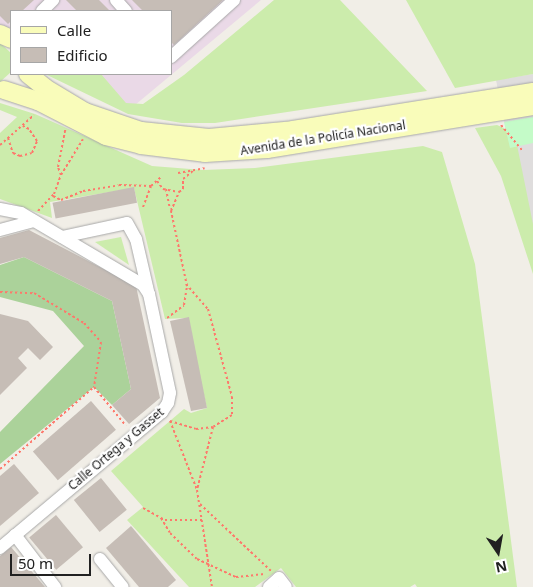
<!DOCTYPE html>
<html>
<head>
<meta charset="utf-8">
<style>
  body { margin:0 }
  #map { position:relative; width:533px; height:587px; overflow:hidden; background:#f1eee7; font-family:"Noto Sans",sans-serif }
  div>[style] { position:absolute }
  .residential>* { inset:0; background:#dfdddd }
  .industrial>* { inset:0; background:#ead9e7 }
  .grass>* { inset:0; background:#ccecac }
  .forest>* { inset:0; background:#abd29a }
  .park>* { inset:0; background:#c4fbc8 }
  .building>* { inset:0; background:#c6bdb6; transform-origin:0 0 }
  .path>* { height:2px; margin-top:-1px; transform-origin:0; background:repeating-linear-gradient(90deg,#fe786b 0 2.5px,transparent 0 5px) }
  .roads { filter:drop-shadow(0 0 1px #a8a8a8) drop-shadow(0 0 1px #a8a8a8) }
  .street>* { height:12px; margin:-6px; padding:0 6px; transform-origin:6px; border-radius:6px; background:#fff }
  .secondary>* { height:18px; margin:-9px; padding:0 9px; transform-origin:9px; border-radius:9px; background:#f9fcba }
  span { translate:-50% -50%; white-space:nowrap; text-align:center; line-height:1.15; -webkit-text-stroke:4.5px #fff; paint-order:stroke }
  .street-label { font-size:12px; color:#212121 }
  .legend { position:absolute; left:10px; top:10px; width:162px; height:65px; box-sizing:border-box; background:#fff; border:1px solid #a6a6a6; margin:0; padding:6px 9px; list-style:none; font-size:15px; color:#212121 }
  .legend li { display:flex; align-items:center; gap:10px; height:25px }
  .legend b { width:25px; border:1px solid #a6a6a6 }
  .north { position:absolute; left:473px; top:527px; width:50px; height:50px; -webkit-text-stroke:4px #fff; paint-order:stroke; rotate:168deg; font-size:14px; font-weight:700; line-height:20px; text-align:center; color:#212121 }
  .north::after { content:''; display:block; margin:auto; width:18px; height:22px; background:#212121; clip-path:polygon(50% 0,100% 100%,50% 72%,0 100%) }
  .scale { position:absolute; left:10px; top:554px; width:81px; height:22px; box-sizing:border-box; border:2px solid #212121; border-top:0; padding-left:6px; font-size:15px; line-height:18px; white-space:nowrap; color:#212121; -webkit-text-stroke:4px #fff; paint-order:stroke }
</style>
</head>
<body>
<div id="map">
  <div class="residential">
    <div style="clip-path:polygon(533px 74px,533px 266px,496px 80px)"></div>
  </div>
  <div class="industrial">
    <div style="clip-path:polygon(0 0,261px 0,129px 110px,95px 74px,171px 74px,171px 11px,11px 11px,11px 33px,0 26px)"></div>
  </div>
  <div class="grass">
    <div style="clip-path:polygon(274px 0,340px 0,427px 91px,215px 123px,182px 123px,128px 114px,45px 74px,101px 74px,126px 103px,143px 104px,184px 75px)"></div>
    <div style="clip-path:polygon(406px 0,533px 0,533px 74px,455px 88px)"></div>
    <div style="clip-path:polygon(0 43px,11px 53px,11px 72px,0 82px)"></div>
    <div style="clip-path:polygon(0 103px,35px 114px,152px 166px,203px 170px,255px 168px,423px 146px,442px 152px,475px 264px,517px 587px,417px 587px,415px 584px,410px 587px,296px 587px,281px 568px,255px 587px,189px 587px,127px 520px,143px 507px,111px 471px,184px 409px,191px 413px,207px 408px,186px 318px,165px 319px,134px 188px,50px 202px,52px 218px,0 199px,0 133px,17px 117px,0 110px)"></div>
    <div style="clip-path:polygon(497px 125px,504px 128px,516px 140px,533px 224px,533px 274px,501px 176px,475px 128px)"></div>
    <div style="clip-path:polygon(121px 237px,129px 265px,95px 242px)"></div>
  </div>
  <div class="forest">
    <div style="clip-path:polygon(24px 257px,112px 301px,131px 389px,112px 405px,94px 387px,0 464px,0 432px,84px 346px,53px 311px,0 297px,0 265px)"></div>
  </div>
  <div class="park">
    <div style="clip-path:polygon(533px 117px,533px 143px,510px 148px,504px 122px)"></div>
  </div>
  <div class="building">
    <div style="clip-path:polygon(0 0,34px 0,22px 11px,11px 11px,11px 21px,8px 24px,0 16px)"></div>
    <div style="clip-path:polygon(66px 0,99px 0,110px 11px,77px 11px)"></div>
    <div style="clip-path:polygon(132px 0,223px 0,174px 45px,171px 42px,171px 11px,143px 11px)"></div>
    <div style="left:134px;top:187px;width:16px;height:83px;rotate:79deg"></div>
    <div style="clip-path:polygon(29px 230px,136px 286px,160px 398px,129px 424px,112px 405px,131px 389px,112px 301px,24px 257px,0 264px,0 238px)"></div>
    <div style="clip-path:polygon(0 314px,28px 321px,53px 347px,40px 360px,28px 348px,18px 358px,27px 368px,0 395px)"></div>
    <div style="clip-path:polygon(189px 317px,207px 408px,191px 411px,170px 321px)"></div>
    <div style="left:91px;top:401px;width:38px;height:77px;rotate:49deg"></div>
    <div style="clip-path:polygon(14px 464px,39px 493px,0 526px,0 476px)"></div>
    <div style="left:101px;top:478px;width:41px;height:35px;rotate:51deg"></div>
    <div style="left:56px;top:515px;width:42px;height:35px;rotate:50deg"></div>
    <div style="clip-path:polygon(131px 526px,176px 580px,168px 587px,139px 587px,106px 548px)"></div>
    <div style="clip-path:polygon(11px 547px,45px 587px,0 587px,0 556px)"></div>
  </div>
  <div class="path">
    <div style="left:501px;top:125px;width:33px;rotate:50deg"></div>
    <div style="left:8px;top:138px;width:16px;rotate:72deg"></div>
    <div style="left:13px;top:153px;width:8px;rotate:23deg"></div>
    <div style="left:20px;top:156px;width:12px;rotate:-14deg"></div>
    <div style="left:32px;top:153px;width:13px;rotate:-67deg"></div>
    <div style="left:37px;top:141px;width:14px;rotate:-124deg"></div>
    <div style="left:29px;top:129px;width:7px;rotate:-153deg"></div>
    <div style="left:0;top:145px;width:45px;rotate:-41.4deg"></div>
    <div style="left:178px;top:173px;width:27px;rotate:-10deg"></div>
    <div style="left:61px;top:175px;width:42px;rotate:-58.6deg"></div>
    <div style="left:157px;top:181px;width:10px;rotate:53deg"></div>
    <div style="left:163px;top:189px;width:16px;rotate:11deg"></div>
    <div style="left:179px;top:192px;width:5px;rotate:-37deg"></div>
    <div style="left:183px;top:189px;width:10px;rotate:-90deg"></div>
    <div style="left:183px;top:179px;width:13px;rotate:-39deg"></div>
    <div style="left:166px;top:189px;width:20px;rotate:79deg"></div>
    <div style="left:53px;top:196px;width:9px;rotate:27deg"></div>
    <div style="left:61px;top:200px;width:24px;rotate:-22deg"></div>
    <div style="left:83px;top:191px;width:36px;rotate:-9deg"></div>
    <div style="left:119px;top:185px;width:32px;rotate:2deg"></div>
    <div style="left:151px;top:186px;width:13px;rotate:-42deg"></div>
    <div style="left:143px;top:207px;width:22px;rotate:-69deg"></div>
    <div style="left:38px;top:211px;width:23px;rotate:-47deg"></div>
    <div style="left:54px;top:194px;width:20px;rotate:-70deg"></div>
    <div style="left:61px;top:175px;width:9px;rotate:-111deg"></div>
    <div style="left:58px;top:167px;width:38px;rotate:-79deg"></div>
    <div style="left:186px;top:284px;width:33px;rotate:49deg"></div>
    <div style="left:208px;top:309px;width:91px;rotate:74.7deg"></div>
    <div style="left:232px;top:397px;width:18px;rotate:90deg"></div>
    <div style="left:232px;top:415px;width:22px;rotate:148deg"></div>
    <div style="left:213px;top:427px;width:65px;rotate:104.3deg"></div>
    <div style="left:197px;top:490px;width:98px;rotate:81.2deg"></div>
    <div style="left:0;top:292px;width:34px;rotate:2deg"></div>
    <div style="left:34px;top:293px;width:58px;rotate:31deg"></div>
    <div style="left:84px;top:323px;width:25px;rotate:48deg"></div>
    <div style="left:101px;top:342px;width:46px;rotate:98.8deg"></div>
    <div style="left:167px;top:318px;width:21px;rotate:-37deg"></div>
    <div style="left:184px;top:305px;width:19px;rotate:-81deg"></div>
    <div style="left:187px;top:286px;width:77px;rotate:-102deg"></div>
    <div style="left:171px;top:211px;width:21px;rotate:-67deg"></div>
    <div style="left:170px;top:421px;width:74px;rotate:68.6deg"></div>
    <div style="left:170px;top:421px;width:27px;rotate:17deg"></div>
    <div style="left:196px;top:429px;width:17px;rotate:-7deg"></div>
    <div style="left:0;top:469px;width:125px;rotate:-41.1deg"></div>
    <div style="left:94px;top:387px;width:50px;rotate:50.6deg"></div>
    <div style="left:200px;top:504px;width:98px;rotate:43.3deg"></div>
    <div style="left:143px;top:508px;width:25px;rotate:29deg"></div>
    <div style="left:165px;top:520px;width:37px"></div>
    <div style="left:161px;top:518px;width:17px;rotate:59deg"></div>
    <div style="left:170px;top:533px;width:37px;rotate:44deg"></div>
    <div style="left:197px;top:559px;width:43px;rotate:24.8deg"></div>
    <div style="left:236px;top:577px;width:29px;rotate:-6deg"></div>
  </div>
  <div class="roads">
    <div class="street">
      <div style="left:116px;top:0;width:15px;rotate:48deg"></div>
      <div style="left:42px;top:11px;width:16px;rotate:-45deg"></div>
      <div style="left:171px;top:57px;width:85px;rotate:-42.1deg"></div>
      <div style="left:0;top:209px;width:21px;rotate:11deg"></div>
      <div style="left:21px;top:213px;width:142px;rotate:30.5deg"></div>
      <div style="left:143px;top:285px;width:11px;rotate:56deg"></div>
      <div style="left:149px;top:294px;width:101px;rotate:78deg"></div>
      <div style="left:170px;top:393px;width:10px;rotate:101deg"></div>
      <div style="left:168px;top:403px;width:11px;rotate:124deg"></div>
      <div style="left:162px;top:412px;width:212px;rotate:140deg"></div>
      <div style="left:0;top:230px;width:35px;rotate:-15deg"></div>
      <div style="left:62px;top:237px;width:66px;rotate:-12.2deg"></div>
      <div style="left:127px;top:223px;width:18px;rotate:61deg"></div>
      <div style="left:136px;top:239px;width:53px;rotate:77deg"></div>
      <div style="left:15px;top:535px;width:66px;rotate:52.4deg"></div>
      <div style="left:100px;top:559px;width:36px;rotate:51deg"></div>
      <div style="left:269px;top:587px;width:13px;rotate:-42deg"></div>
      <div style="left:279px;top:578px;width:11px;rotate:52deg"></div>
    </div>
    <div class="secondary">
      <div style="left:0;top:34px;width:12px;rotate:24deg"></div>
      <div style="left:28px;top:74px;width:22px;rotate:39deg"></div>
      <div style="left:45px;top:88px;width:47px;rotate:31deg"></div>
      <div style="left:85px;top:112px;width:59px;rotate:18.7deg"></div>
      <div style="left:141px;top:131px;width:68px;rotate:5.9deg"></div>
      <div style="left:209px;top:138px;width:84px;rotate:-5.4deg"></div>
      <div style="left:293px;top:130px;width:243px;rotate:-9deg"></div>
      <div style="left:4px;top:90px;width:36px;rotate:18deg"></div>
      <div style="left:38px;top:101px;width:76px;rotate:27.2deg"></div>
      <div style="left:106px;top:136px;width:36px;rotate:14deg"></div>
      <div style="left:141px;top:145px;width:64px;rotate:7.1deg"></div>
      <div style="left:205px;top:153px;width:62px;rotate:-3.7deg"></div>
      <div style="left:267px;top:149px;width:269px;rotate:-9.2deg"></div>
    </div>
  </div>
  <div class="street-label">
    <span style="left:323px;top:138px;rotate:-9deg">Avenida de la Policía Nacional</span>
    <span style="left:116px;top:449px;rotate:-40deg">Calle Ortega y Gasset</span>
  </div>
  <ul class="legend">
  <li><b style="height:6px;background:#f9fcba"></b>Calle</li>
  <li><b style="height:14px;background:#c6bdb6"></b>Edificio</li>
  </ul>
  <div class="north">N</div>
  <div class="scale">50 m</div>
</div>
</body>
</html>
